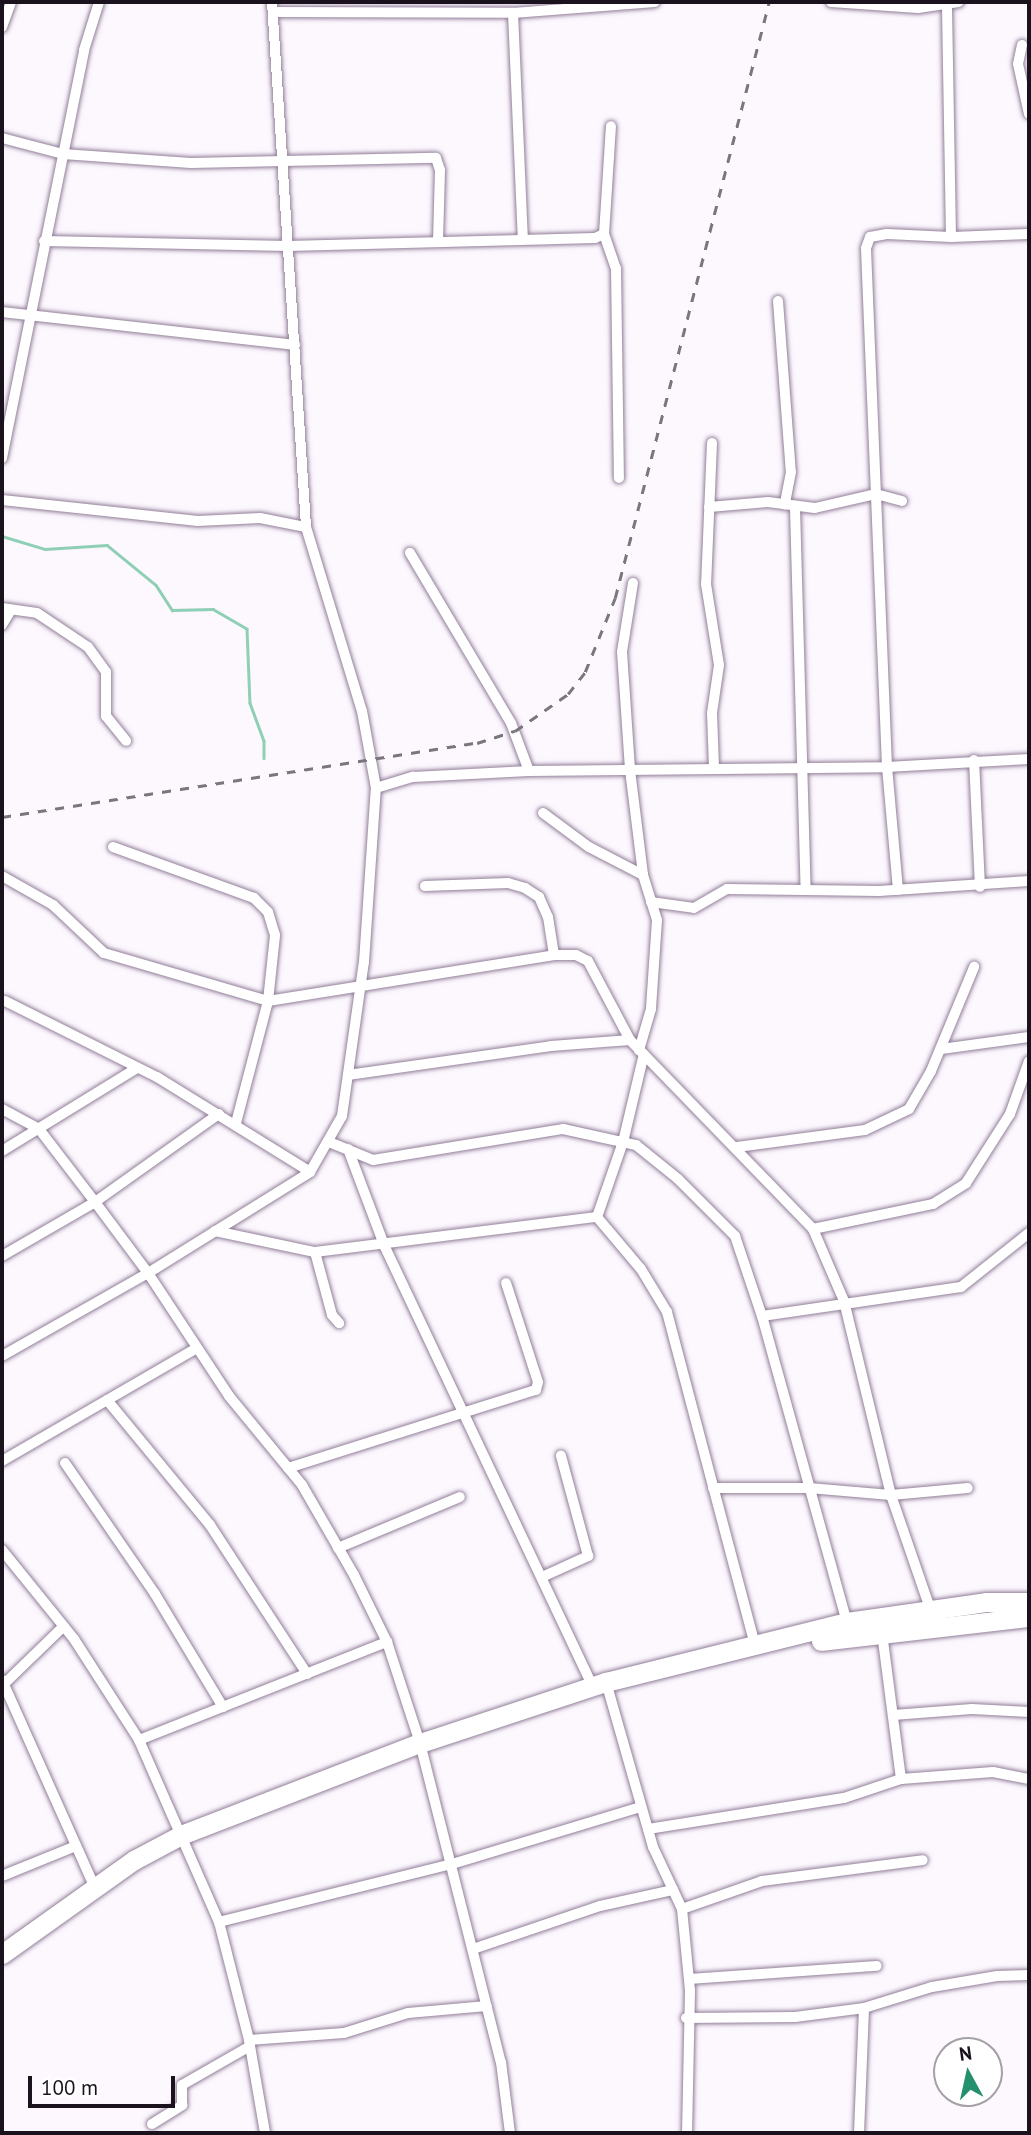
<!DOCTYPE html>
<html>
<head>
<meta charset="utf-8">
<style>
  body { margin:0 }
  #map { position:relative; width:1031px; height:2135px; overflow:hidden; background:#fcf8fe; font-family:"PT Sans",sans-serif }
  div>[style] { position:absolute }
  .stream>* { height:2.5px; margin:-1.25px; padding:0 1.25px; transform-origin:1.25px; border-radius:1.25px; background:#8ecfb5 }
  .roads { filter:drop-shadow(0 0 2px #927e99) drop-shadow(0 0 2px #927e99) }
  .minor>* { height:10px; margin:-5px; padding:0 5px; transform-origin:5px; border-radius:5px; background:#fff }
  .trunk>* { height:19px; margin:-9.5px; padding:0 9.5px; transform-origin:9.5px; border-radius:9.5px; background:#fff }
  .rail>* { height:2.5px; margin-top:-1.25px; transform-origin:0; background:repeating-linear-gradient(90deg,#7b767e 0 9px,transparent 0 18px) }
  span { translate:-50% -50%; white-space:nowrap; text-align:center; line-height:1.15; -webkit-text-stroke:5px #fff; paint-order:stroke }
  .frame { position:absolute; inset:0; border:4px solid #1a131d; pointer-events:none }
  .north { position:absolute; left:933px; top:2037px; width:70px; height:70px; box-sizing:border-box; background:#fff; border:2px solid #a3a1a5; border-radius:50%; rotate:352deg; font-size:19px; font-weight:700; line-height:28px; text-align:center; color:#1a131d }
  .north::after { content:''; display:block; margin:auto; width:24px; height:32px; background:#25906e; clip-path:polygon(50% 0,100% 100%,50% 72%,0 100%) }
  .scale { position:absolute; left:28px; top:2076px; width:147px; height:32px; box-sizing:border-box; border:4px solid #1a131d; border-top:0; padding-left:9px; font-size:21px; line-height:24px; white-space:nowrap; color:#1a131d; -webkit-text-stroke:5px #fff; paint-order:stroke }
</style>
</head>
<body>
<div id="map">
  <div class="stream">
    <div style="left:2px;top:536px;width:45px;rotate:16.8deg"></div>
    <div style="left:45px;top:549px;width:62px;rotate:-3.7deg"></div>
    <div style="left:107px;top:545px;width:63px;rotate:39.2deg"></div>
    <div style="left:156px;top:585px;width:30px;rotate:57deg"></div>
    <div style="left:172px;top:610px;width:41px;rotate:-1.4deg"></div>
    <div style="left:213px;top:609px;width:39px;rotate:30deg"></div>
    <div style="left:247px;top:629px;width:74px;rotate:87.7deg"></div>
    <div style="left:250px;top:703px;width:40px;rotate:69.8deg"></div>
    <div style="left:264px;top:741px;width:17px;rotate:90deg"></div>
  </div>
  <div class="roads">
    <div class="minor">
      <div style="left:272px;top:2px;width:526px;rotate:86.29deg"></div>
      <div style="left:306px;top:527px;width:192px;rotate:73.1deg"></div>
      <div style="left:362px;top:711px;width:78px;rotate:79.7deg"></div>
      <div style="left:831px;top:2px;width:87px;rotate:3.9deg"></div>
      <div style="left:918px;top:8px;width:41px;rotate:-8.3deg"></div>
      <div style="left:273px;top:12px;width:240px;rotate:0.2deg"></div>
      <div style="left:513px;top:13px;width:142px;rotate:-4.4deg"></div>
      <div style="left:513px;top:13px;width:226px;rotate:87.5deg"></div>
      <div style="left:2px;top:27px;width:27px;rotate:-70deg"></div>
      <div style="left:1022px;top:45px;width:19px;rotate:102deg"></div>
      <div style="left:1018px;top:64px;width:51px;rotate:77.6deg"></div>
      <div style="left:2px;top:138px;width:63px;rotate:14.7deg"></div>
      <div style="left:63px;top:154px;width:128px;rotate:4deg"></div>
      <div style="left:191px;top:163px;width:245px;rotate:-1.2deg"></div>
      <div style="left:436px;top:158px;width:13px;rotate:72deg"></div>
      <div style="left:440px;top:170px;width:72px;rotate:91.6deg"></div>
      <div style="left:604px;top:234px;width:36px;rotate:71deg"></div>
      <div style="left:616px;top:268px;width:210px;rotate:89.2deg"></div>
      <div style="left:951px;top:237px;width:78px;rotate:-2.2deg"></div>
      <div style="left:44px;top:241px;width:244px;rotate:1.2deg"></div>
      <div style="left:288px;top:246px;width:307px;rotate:-1.5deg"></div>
      <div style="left:595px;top:238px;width:10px;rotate:-24deg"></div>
      <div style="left:604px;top:234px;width:108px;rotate:-86.3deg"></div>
      <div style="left:778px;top:301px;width:171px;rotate:85.7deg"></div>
      <div style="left:791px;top:472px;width:33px;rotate:101deg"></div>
      <div style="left:2px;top:312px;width:295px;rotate:6.4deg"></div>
      <div style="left:712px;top:443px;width:141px;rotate:92.4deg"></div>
      <div style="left:706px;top:584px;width:82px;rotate:80.9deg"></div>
      <div style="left:719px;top:665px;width:49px;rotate:98.3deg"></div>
      <div style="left:712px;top:713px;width:55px;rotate:87.9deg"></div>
      <div style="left:2px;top:458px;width:416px;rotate:-78.6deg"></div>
      <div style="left:84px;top:50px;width:50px;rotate:-72.6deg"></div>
      <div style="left:2px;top:500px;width:197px;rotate:6.1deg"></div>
      <div style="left:198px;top:521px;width:62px;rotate:-2.8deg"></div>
      <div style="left:260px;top:518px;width:47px;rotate:11.1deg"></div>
      <div style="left:709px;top:507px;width:59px;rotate:-4.8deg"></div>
      <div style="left:768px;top:502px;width:47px;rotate:7.3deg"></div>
      <div style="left:815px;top:508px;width:63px;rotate:-12.9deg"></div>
      <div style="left:876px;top:494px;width:27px;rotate:15deg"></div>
      <div style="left:795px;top:508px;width:382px;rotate:88.4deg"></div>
      <div style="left:633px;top:583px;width:70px;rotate:99.1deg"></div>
      <div style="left:622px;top:652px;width:118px;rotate:86.1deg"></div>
      <div style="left:630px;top:770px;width:106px;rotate:82.9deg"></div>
      <div style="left:643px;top:875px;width:47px;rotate:72.7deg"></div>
      <div style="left:657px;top:920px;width:89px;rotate:93.9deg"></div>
      <div style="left:651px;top:1009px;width:43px;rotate:106.3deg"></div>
      <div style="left:2px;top:608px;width:35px;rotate:8deg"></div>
      <div style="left:37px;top:613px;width:61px;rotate:33.7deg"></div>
      <div style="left:88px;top:647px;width:31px;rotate:54deg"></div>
      <div style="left:106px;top:672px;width:44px;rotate:90deg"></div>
      <div style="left:106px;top:716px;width:32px;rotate:51deg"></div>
      <div style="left:2px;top:625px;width:17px;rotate:-59deg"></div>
      <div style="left:974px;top:760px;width:127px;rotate:87.3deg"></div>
      <div style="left:529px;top:771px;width:358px;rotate:-0.6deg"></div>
      <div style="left:887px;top:767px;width:142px;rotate:-3.2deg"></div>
      <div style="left:543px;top:813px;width:57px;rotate:36.5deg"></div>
      <div style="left:589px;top:847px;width:61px;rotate:27.4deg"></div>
      <div style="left:2px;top:876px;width:59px;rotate:29.6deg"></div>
      <div style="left:53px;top:905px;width:70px;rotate:43.3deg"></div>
      <div style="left:104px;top:953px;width:171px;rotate:16.3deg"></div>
      <div style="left:268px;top:1001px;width:66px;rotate:-83.9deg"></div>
      <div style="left:275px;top:935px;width:24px;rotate:-107deg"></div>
      <div style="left:268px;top:912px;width:20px;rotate:-135deg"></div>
      <div style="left:254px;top:898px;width:150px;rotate:-160.1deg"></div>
      <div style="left:425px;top:886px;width:83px;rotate:-2.1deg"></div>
      <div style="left:508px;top:883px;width:18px;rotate:16deg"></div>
      <div style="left:525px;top:888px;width:17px;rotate:33deg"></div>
      <div style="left:539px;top:897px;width:22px;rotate:66deg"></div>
      <div style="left:548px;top:917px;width:38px;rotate:81deg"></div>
      <div style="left:898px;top:890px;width:123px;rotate:-95.1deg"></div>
      <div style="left:887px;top:767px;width:519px;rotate:-92.32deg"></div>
      <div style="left:866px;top:248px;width:12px;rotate:-70deg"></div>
      <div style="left:870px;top:237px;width:17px;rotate:-10deg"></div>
      <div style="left:887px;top:234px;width:64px;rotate:2.7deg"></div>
      <div style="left:951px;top:237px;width:233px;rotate:-91deg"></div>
      <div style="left:651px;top:902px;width:43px;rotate:7.9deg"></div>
      <div style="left:694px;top:908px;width:38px;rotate:-30deg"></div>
      <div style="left:727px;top:889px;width:152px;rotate:0.8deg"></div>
      <div style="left:879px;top:891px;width:150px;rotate:-3.8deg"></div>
      <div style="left:5px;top:1001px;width:170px;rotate:26.6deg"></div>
      <div style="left:157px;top:1077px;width:180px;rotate:31.8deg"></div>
      <div style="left:941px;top:1049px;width:89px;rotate:-7.8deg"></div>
      <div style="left:348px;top:1075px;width:205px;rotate:-8.1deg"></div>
      <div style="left:551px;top:1046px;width:79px;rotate:-4.3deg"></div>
      <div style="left:2px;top:1109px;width:42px;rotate:28.4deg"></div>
      <div style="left:39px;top:1129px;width:92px;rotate:52.5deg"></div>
      <div style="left:95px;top:1202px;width:89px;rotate:53.3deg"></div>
      <div style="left:148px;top:1273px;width:147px;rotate:56.6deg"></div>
      <div style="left:229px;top:1396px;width:115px;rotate:50.6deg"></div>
      <div style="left:302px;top:1485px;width:104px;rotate:60deg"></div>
      <div style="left:354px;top:1575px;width:75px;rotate:63.8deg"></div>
      <div style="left:387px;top:1642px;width:106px;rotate:71.9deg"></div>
      <div style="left:420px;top:1743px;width:329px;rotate:75.8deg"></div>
      <div style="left:501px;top:2062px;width:72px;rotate:82.8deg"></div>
      <div style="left:236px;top:1123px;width:126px;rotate:-75.3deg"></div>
      <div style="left:268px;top:1001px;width:290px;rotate:-9.1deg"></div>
      <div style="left:554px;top:955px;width:22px"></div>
      <div style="left:576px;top:955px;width:13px;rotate:27deg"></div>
      <div style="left:588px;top:961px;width:89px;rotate:62deg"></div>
      <div style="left:630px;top:1040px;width:263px;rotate:45.9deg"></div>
      <div style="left:813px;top:1229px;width:78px;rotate:66.7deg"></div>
      <div style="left:844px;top:1301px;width:200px;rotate:76.4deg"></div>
      <div style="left:891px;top:1495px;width:120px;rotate:71deg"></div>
      <div style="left:329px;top:1142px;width:48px;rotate:22.2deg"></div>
      <div style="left:373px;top:1160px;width:193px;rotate:-9.3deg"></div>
      <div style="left:563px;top:1129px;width:75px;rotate:12.4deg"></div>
      <div style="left:636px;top:1145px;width:54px;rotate:39deg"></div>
      <div style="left:678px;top:1179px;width:81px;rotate:45deg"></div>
      <div style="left:735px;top:1236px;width:84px;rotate:71.4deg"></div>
      <div style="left:762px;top:1316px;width:318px;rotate:74.5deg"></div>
      <div style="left:737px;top:1147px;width:129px;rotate:-7.6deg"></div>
      <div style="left:865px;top:1130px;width:49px;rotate:-25.5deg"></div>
      <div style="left:909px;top:1109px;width:44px;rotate:-59.9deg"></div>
      <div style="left:931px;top:1071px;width:113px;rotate:-67.5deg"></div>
      <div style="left:348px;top:1149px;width:103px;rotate:69.4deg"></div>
      <div style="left:384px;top:1245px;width:488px;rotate:64.7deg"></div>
      <div style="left:2px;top:1151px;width:158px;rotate:-31.6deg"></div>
      <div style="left:597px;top:1217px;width:79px;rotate:-70.9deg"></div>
      <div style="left:623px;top:1142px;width:90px;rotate:-76.6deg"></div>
      <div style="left:813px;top:1229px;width:123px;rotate:-11.8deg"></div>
      <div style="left:933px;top:1204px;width:39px;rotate:-32deg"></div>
      <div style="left:966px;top:1183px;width:82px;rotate:-57.5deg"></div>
      <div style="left:1010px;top:1114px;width:56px;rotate:-70.3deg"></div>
      <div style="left:215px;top:1231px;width:102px;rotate:11.9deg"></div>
      <div style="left:315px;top:1252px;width:284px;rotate:-7.1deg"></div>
      <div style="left:597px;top:1217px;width:68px;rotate:49.8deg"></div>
      <div style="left:641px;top:1269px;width:50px;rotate:58.8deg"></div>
      <div style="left:667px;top:1312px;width:345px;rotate:75.2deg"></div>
      <div style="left:315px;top:1252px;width:65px;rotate:74.9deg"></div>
      <div style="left:332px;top:1315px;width:11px;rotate:49deg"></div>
      <div style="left:2px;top:1256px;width:108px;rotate:-30.1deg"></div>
      <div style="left:95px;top:1202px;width:152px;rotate:-35.4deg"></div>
      <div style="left:762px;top:1316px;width:201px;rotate:-8.3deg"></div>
      <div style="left:961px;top:1287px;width:87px;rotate:-38.5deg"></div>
      <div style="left:2px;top:1356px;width:168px;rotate:-29.6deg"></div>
      <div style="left:148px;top:1273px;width:191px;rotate:-31.9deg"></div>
      <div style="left:310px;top:1172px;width:64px;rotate:-60.3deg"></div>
      <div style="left:342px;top:1116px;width:156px;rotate:-81.9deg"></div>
      <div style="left:364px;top:962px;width:174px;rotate:-86.1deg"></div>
      <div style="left:376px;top:788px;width:39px;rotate:-17deg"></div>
      <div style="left:413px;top:777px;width:116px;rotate:-3deg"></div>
      <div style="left:529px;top:771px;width:51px;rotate:-110.6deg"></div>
      <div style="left:511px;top:723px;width:198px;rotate:-120.7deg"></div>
      <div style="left:107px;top:1400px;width:162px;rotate:50.5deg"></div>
      <div style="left:210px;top:1525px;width:178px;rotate:56.9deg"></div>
      <div style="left:2px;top:1461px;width:225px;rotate:-30.1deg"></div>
      <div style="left:65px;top:1463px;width:159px;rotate:55.5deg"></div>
      <div style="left:155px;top:1594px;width:132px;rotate:59deg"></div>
      <div style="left:288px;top:1468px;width:260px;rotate:-17.5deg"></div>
      <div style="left:536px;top:1390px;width:8px;rotate:-76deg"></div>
      <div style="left:538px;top:1382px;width:104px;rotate:-107.9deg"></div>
      <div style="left:713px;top:1488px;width:96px"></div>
      <div style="left:809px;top:1488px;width:82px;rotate:4.9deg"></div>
      <div style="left:891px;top:1495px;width:77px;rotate:-5.2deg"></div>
      <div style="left:338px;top:1548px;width:132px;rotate:-22.7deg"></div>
      <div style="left:2px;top:1550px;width:114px;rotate:51deg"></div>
      <div style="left:74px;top:1639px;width:120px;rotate:57.2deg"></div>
      <div style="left:139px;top:1740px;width:199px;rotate:66.3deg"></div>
      <div style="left:219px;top:1922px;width:122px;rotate:75.7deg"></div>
      <div style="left:249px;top:2040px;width:94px;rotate:80.2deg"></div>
      <div style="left:542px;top:1577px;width:51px;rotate:-24.5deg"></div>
      <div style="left:588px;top:1556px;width:104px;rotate:-105.1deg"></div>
      <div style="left:2px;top:1680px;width:228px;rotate:65.9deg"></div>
      <div style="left:606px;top:1682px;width:172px;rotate:74.1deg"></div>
      <div style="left:653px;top:1847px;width:68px;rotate:64.9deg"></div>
      <div style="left:682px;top:1909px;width:82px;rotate:84.4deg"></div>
      <div style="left:690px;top:1991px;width:142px;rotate:91.2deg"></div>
      <div style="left:2px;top:1686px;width:86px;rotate:-44.1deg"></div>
      <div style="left:893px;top:1715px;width:79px;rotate:-4.3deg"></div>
      <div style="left:972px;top:1709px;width:57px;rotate:3deg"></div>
      <div style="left:139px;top:1740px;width:267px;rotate:-21.6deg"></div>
      <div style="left:901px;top:1779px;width:92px;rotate:-4.4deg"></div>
      <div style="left:993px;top:1772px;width:37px;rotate:11deg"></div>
      <div style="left:648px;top:1829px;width:198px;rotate:-9deg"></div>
      <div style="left:844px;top:1798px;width:60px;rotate:-18.4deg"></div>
      <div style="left:901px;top:1779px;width:148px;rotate:-97.4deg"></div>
      <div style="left:2px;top:1876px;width:80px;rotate:-22.1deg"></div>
      <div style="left:682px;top:1909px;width:85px;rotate:-19.3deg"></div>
      <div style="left:762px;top:1881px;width:162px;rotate:-7.4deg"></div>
      <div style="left:219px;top:1922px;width:240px;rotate:-14deg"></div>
      <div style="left:452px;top:1864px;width:197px;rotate:-16.8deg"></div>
      <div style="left:473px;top:1949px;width:134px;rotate:-18.7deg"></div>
      <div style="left:600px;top:1906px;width:75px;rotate:-12.4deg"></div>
      <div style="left:689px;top:1979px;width:188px;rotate:-4deg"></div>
      <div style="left:686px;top:2018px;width:109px;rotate:-0.5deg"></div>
      <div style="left:795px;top:2017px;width:70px;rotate:-7.4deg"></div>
      <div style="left:864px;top:2008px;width:71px;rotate:-17.2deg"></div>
      <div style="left:932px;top:1987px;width:66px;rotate:-9.6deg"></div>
      <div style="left:997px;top:1976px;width:32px;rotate:-2deg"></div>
      <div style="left:249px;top:2040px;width:95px;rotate:-4.2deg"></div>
      <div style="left:344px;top:2033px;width:67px;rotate:-17.4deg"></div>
      <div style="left:408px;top:2013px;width:79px;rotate:-5.1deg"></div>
      <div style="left:152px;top:2124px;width:36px;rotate:-32deg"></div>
      <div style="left:182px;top:2105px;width:20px;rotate:-90deg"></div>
      <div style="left:182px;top:2085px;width:78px;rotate:-29.8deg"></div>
      <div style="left:859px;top:2133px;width:125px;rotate:-87.7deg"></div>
    </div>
    <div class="trunk">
      <div style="left:821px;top:1641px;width:209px;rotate:-6.6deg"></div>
      <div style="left:2px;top:1954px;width:162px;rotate:-35.5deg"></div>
      <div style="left:134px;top:1860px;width:53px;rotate:-28deg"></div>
      <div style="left:181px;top:1835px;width:256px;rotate:-21.1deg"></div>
      <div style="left:420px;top:1743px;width:196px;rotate:-18.2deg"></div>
      <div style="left:606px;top:1682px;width:248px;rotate:-14deg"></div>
      <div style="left:847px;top:1622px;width:140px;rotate:-8.2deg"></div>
      <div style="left:986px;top:1602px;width:43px"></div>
    </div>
  </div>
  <div class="rail">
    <div style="left:2px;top:817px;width:481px;rotate:-8.9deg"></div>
    <div style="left:477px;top:743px;width:40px;rotate:-18deg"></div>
    <div style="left:515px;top:731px;width:65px;rotate:-34.9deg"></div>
    <div style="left:568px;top:694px;width:28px;rotate:-52deg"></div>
    <div style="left:585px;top:672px;width:80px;rotate:-67.9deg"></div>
    <div style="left:615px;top:598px;width:616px;rotate:-75.51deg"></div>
  </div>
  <div class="frame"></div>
  <div class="north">N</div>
  <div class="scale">100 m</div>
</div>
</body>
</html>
